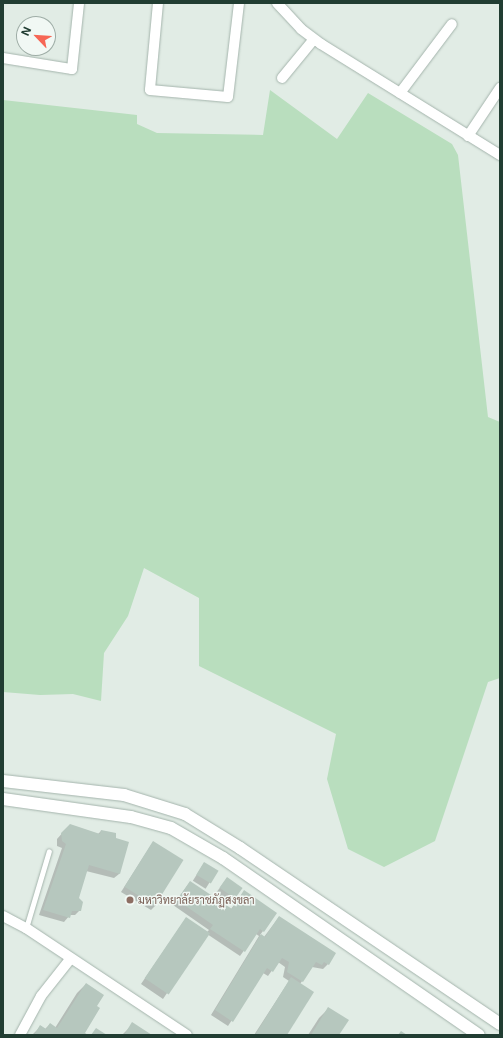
<!DOCTYPE html>
<html>
<head>
<meta charset="utf-8">
<style>
  body { margin:0 }
  #map { position:relative; width:503px; height:1038px; overflow:hidden; background:#e1ece5; font-family:Inter,Sarabun,sans-serif }
  div>[style] { position:absolute }
  .green>* { inset:0; background:#b9debe }
  .shadow>* { inset:0; background:#0003; transform-origin:0 0 }
  .building>* { inset:0; background:#b6c7be; transform-origin:0 0 }
  .roads { filter:drop-shadow(0 0 1px #a4b4ac) drop-shadow(0 0 1px #a4b4ac) }
  .service>* { height:5px; margin:-2.5px; padding:0 2.5px; transform-origin:2.5px; border-radius:2.5px; background:#fff }
  .minor>* { height:10px; margin:-5px; padding:0 5px; transform-origin:5px; border-radius:5px; background:#fff }
  .secondary>* { height:12px; margin:-6px; padding:0 6px; transform-origin:6px; border-radius:6px; background:#fff }
  .dots>* { width:11px; height:11px; translate:-50% -50%; box-sizing:border-box; border:2px solid #f1f8f4; border-radius:50% }
  span { translate:-50% -50%; white-space:nowrap; text-align:center; line-height:1.15; -webkit-text-stroke:3px #f1f8f4; paint-order:stroke }
  .education-label { font-size:11px; color:#785e54 }
  .left { translate:0 -50%; text-align:left }
  .frame { position:absolute; inset:0; border:4px solid #213d32; pointer-events:none }
  .north { position:absolute; left:16px; top:16px; width:40px; height:40px; box-sizing:border-box; background:#f1f8f4; border:1px solid #9eada6; border-radius:50%; rotate:295deg; font-size:11px; font-weight:700; line-height:16px; text-align:center; color:#213d32 }
  .north::after { content:''; display:block; margin:auto; width:14px; height:18px; background:#f66655; clip-path:polygon(50% 0,100% 100%,50% 72%,0 100%) }
</style>
</head>
<body>
<div id="map">
  <div class="green">
    <div style="clip-path:polygon(270px 90px,337px 139px,368px 93px,452px 144px,458px 155px,488px 417px,500px 422px,500px 678px,488px 682px,435px 841px,384px 867px,348px 849px,327px 779px,336px 734px,199px 666px,199px 598px,144px 568px,128px 616px,104px 653px,101px 701px,73px 694px,40px 695px,3px 692px,3px 100px,137px 115px,137px 124px,157px 133px,263px 135px)"></div>
  </div>
  <div class="shadow">
    <div style="clip-path:polygon(65px 830px,98px 834px,101px 831px,115px 839px,128px 843px,119px 874px,114px 878px,86px 871px,78px 898px,80px 910px,75px 915px,70px 915px,64px 922px,39px 915px,62px 848px,57px 846px,57px 839px)"></div>
    <div style="clip-path:polygon(153px 842px,156px 905px,151px 910px,121px 892px)"></div>
    <div style="left:204px;top:863px;width:15px;height:21px;rotate:32deg"></div>
    <div style="clip-path:polygon(227px 878px,235px 898px,230px 903px,216px 893px)"></div>
    <div style="clip-path:polygon(190px 882px,231px 909px,244px 892px,263px 931px,260px 935px,264px 937px,279px 917px,328px 964px,323px 969px,312px 967px,300px 984px,286px 1035px,254px 1035px,289px 981px,283px 977px,285px 967px,278px 962px,268px 976px,263px 973px,228px 1026px,211px 1015px,259px 936px,256px 934px,240px 956px,207px 934px,163px 999px,141px 984px,186px 918px,207px 932px,209px 930px,173px 905px)"></div>
    <div style="clip-path:polygon(86px 984px,96px 1006px,83px 1033px,86px 1035px,32px 1035px,41px 1026px,45px 1029px,50px 1024px,55px 1028px,77px 993px)"></div>
    <div style="clip-path:polygon(328px 1009px,338px 1035px,308px 1035px,319px 1018px)"></div>
    <div style="clip-path:polygon(133px 1024px,151px 1035px,122px 1035px)"></div>
  </div>
  <div class="building">
    <div style="clip-path:polygon(70px 824px,100px 834px,101px 830px,116px 833px,116px 838px,129px 842px,120px 874px,89px 865px,79px 898px,83px 902px,81px 911px,72px 911px,70px 918px,43px 910px,66px 844px,62px 841px,61px 833px)"></div>
    <div style="left:153px;top:841px;width:36px;height:54px;rotate:32deg"></div>
    <div style="left:204px;top:862px;width:17px;height:15px;rotate:31deg"></div>
    <div style="left:227px;top:877px;width:19px;height:13px;rotate:35deg"></div>
    <div style="clip-path:polygon(190px 881px,232px 909px,244px 890px,277px 913px,264px 932px,260px 929px,245px 952px,210px 929px,213px 925px,177px 900px)"></div>
    <div style="clip-path:polygon(279px 916px,336px 953px,329px 965px,324px 962px,322px 965px,316px 962px,303px 982px,287px 972px,289px 962px,282px 958px,273px 972px,267px 968px,233px 1022px,215px 1010px,261px 934px,265px 937px)"></div>
    <div style="left:186px;top:917px;width:29px;height:74px;rotate:34deg"></div>
    <div style="clip-path:polygon(291px 977px,314px 992px,287px 1035px,255px 1035px)"></div>
    <div style="clip-path:polygon(86px 983px,104px 995px,97px 1006px,100px 1008px,85px 1033px,88px 1035px,34px 1035px,40px 1025px,46px 1029px,50px 1023px,57px 1028px)"></div>
    <div style="clip-path:polygon(328px 1007px,349px 1020px,339px 1035px,311px 1035px)"></div>
    <div style="clip-path:polygon(132px 1022px,152px 1035px,124px 1035px)"></div>
    <div style="clip-path:polygon(96px 1028px,107px 1035px,91px 1035px)"></div>
    <div style="clip-path:polygon(401px 1031px,407px 1035px,398px 1035px)"></div>
  </div>
  <div class="roads">
    <div class="service">
      <div style="left:26px;top:928px;width:80px;rotate:-73.4deg"></div>
    </div>
    <div class="minor">
      <div style="left:158px;top:3px;width:87px;rotate:95.3deg"></div>
      <div style="left:150px;top:90px;width:78px;rotate:5.1deg"></div>
      <div style="left:228px;top:97px;width:95px;rotate:-83.3deg"></div>
      <div style="left:277px;top:3px;width:35px;rotate:47deg"></div>
      <div style="left:301px;top:29px;width:25px;rotate:37deg"></div>
      <div style="left:321px;top:44px;width:211px;rotate:31.8deg"></div>
      <div style="left:3px;top:58px;width:70px;rotate:9.1deg"></div>
      <div style="left:72px;top:69px;width:66px;rotate:-83.9deg"></div>
      <div style="left:282px;top:78px;width:50px;rotate:-50.6deg"></div>
      <div style="left:400px;top:93px;width:86px;rotate:-53deg"></div>
      <div style="left:468px;top:136px;width:58px;rotate:-56.3deg"></div>
      <div style="left:3px;top:916px;width:26px;rotate:28deg"></div>
      <div style="left:26px;top:928px;width:193px;rotate:33.6deg"></div>
      <div style="left:20px;top:1035px;width:44px;rotate:-61.7deg"></div>
      <div style="left:41px;top:996px;width:48px;rotate:-51.7deg"></div>
    </div>
    <div class="secondary">
      <div style="left:3px;top:781px;width:122px;rotate:6.6deg"></div>
      <div style="left:124px;top:795px;width:64px;rotate:17.3deg"></div>
      <div style="left:185px;top:814px;width:65px;rotate:31.7deg"></div>
      <div style="left:240px;top:848px;width:314px;rotate:34.1deg"></div>
      <div style="left:3px;top:799px;width:129px;rotate:8deg"></div>
      <div style="left:131px;top:817px;width:41px;rotate:15.4deg"></div>
      <div style="left:171px;top:828px;width:60px;rotate:30deg"></div>
      <div style="left:223px;top:858px;width:311px;rotate:34.7deg"></div>
    </div>
  </div>
  <div class="dots">
    <div style="left:130px;top:900px;background:#8d6e63"></div>
  </div>
  <div class="education-label">
    <span class="left" style="left:138px;top:900px">มหาวิทยาลัยราชภัฏสงขลา</span>
  </div>
  <div class="frame"></div>
  <div class="north">N</div>
</div>
</body>
</html>
